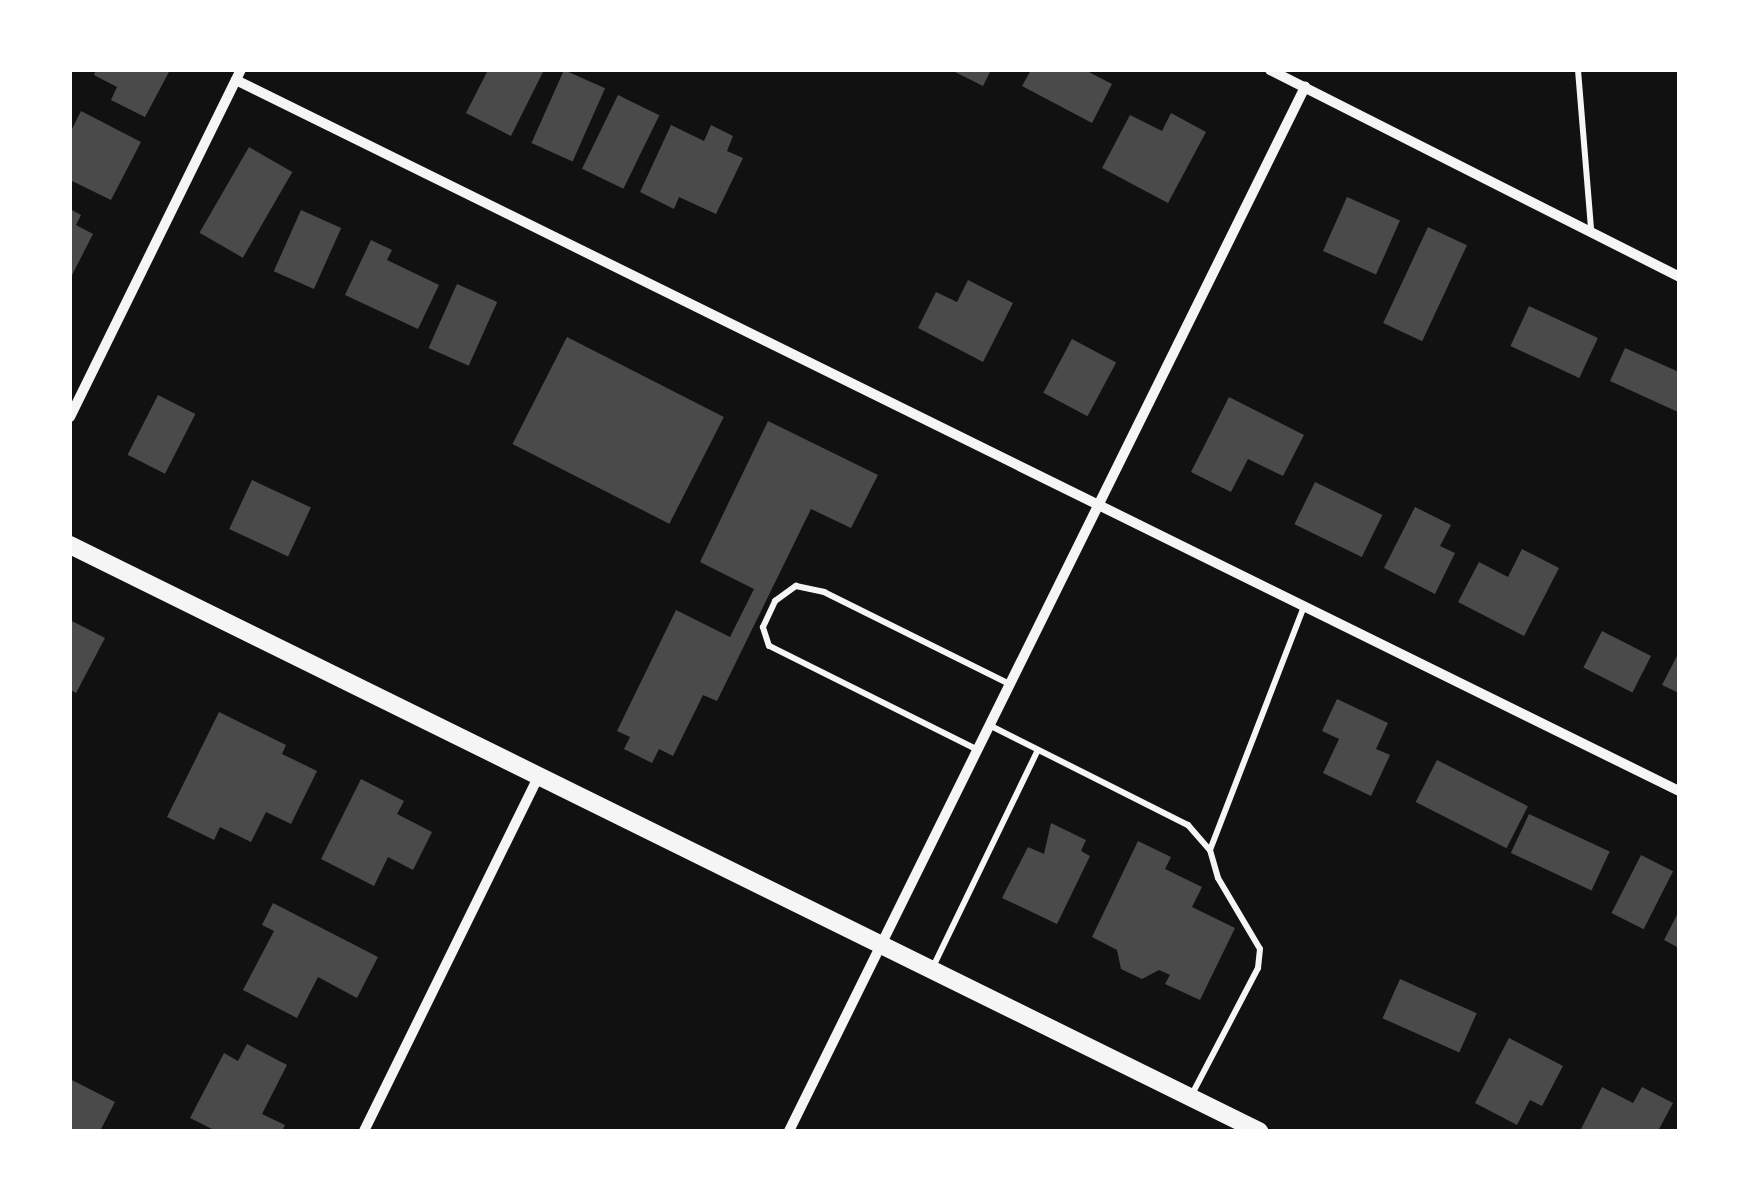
<!DOCTYPE html>
<html>
<head>
<meta charset="utf-8">
<style>
  body { margin:0 }
  #map { position:relative; width:1749px; height:1201px; overflow:hidden; background:#111; font-family:Helvetica,sans-serif }
  div>[style] { position:absolute }
  .building>* { inset:0; background:#4a4a4a; transform-origin:0 0 }
  .service>* { height:6px; margin:-3px; padding:0 3px; transform-origin:3px; border-radius:3px; background:#f5f5f5 }
  .minor>* { height:10px; margin:-5px; padding:0 5px; transform-origin:5px; border-radius:5px; background:#f5f5f5 }
  .tertiary>* { height:18px; margin:-9px; padding:0 9px; transform-origin:9px; border-radius:9px; background:#f5f5f5 }
  span { translate:-50% -50%; white-space:nowrap; text-align:center; line-height:1.15; -webkit-text-stroke:9px #fff; paint-order:stroke }
  .frame { position:absolute; inset:0; border:72px solid #fff; pointer-events:none }
</style>
</head>
<body>
<div id="map">
  <div class="building">
    <div style="clip-path:polygon(96px 70px,170px 70px,145px 117px,111px 100px,117px 87px,94px 75px)"></div>
    <div style="clip-path:polygon(488px 70px,544px 70px,511px 136px,466px 113px)"></div>
    <div style="left:564px;top:70px;width:45px;height:80px;rotate:24deg"></div>
    <div style="clip-path:polygon(951px 70px,991px 70px,983px 86px)"></div>
    <div style="clip-path:polygon(1031px 70px,1085px 70px,1112px 84px,1092px 123px,1022px 86px)"></div>
    <div style="left:618px;top:95px;width:46px;height:82px;rotate:26deg"></div>
    <div style="clip-path:polygon(81px 111px,141px 142px,111px 200px,70px 180px,70px 133px)"></div>
    <div style="clip-path:polygon(1171px 113px,1206px 132px,1168px 203px,1102px 168px,1130px 115px,1162px 131px)"></div>
    <div style="clip-path:polygon(671px 125px,704px 141px,711px 125px,733px 136px,727px 151px,743px 158px,716px 214px,679px 197px,674px 209px,640px 192px)"></div>
    <div style="left:249px;top:147px;width:50px;height:99px;rotate:30deg"></div>
    <div style="left:1347px;top:197px;width:58px;height:59px;rotate:24deg"></div>
    <div style="clip-path:polygon(70px 209px,81px 215px,76px 225px,93px 234px,70px 279px)"></div>
    <div style="left:301px;top:210px;width:44px;height:67px;rotate:24deg"></div>
    <div style="left:1428px;top:227px;width:43px;height:106px;rotate:25deg"></div>
    <div style="clip-path:polygon(371px 240px,392px 250px,387px 260px,439px 285px,418px 329px,345px 295px)"></div>
    <div style="clip-path:polygon(968px 280px,1013px 303px,983px 362px,918px 328px,936px 292px,957px 302px)"></div>
    <div style="left:457px;top:284px;width:44px;height:70px;rotate:24deg"></div>
    <div style="left:1529px;top:306px;width:76px;height:44px;rotate:25deg"></div>
    <div style="left:567px;top:337px;width:176px;height:120px;rotate:27deg"></div>
    <div style="left:1072px;top:339px;width:50px;height:61px;rotate:28deg"></div>
    <div style="clip-path:polygon(1625px 348px,1679px 372px,1678px 412px,1610px 381px)"></div>
    <div style="left:158px;top:395px;width:42px;height:67px;rotate:27deg"></div>
    <div style="clip-path:polygon(1229px 397px,1304px 435px,1283px 476px,1248px 459px,1231px 492px,1191px 472px)"></div>
    <div style="clip-path:polygon(768px 421px,878px 475px,851px 528px,811px 509px,717px 701px,703px 695px,673px 756px,659px 749px,652px 763px,624px 749px,630px 737px,617px 731px,676px 610px,730px 637px,754px 589px,700px 562px)"></div>
    <div style="left:252px;top:480px;width:65px;height:54px;rotate:25deg"></div>
    <div style="left:1315px;top:482px;width:75px;height:47px;rotate:26deg"></div>
    <div style="clip-path:polygon(1415px 507px,1451px 525px,1440px 546px,1455px 553px,1435px 594px,1384px 568px)"></div>
    <div style="clip-path:polygon(1522px 549px,1559px 568px,1524px 636px,1458px 602px,1479px 562px,1508px 577px)"></div>
    <div style="clip-path:polygon(70px 620px,105px 638px,76px 693px,70px 690px)"></div>
    <div style="left:1602px;top:631px;width:55px;height:41px;rotate:27deg"></div>
    <div style="clip-path:polygon(1679px 652px,1679px 693px,1662px 685px)"></div>
    <div style="clip-path:polygon(1337px 699px,1388px 723px,1376px 749px,1390px 755px,1371px 796px,1323px 773px,1339px 739px,1322px 731px)"></div>
    <div style="clip-path:polygon(219px 712px,286px 745px,282px 754px,317px 771px,291px 824px,266px 812px,251px 842px,220px 827px,214px 840px,167px 817px)"></div>
    <div style="left:1437px;top:760px;width:102px;height:47px;rotate:27deg"></div>
    <div style="clip-path:polygon(361px 779px,404px 801px,397px 814px,432px 832px,413px 870px,388px 857px,374px 886px,321px 859px)"></div>
    <div style="left:1529px;top:814px;width:89px;height:43px;rotate:25deg"></div>
    <div style="clip-path:polygon(1051px 823px,1086px 840px,1081px 851px,1090px 856px,1057px 924px,1002px 898px,1028px 847px,1044px 854px)"></div>
    <div style="clip-path:polygon(1138px 841px,1171px 857px,1165px 869px,1202px 887px,1192px 907px,1235px 928px,1200px 1000px,1165px 984px,1170px 975px,1159px 970px,1142px 979px,1121px 969px,1117px 950px,1092px 937px)"></div>
    <div style="left:1641px;top:855px;width:36px;height:65px;rotate:27deg"></div>
    <div style="clip-path:polygon(273px 903px,378px 957px,357px 998px,318px 977px,297px 1018px,243px 990px,274px 931px,262px 925px)"></div>
    <div style="clip-path:polygon(1679px 911px,1679px 948px,1664px 940px)"></div>
    <div style="left:1400px;top:979px;width:84px;height:43px;rotate:24deg"></div>
    <div style="clip-path:polygon(1509px 1038px,1563px 1066px,1542px 1106px,1530px 1100px,1517px 1125px,1475px 1103px)"></div>
    <div style="clip-path:polygon(247px 1044px,287px 1065px,262px 1114px,285px 1125px,282px 1131px,216px 1131px,190px 1118px,224px 1053px,238px 1061px)"></div>
    <div style="clip-path:polygon(70px 1079px,115px 1102px,100px 1131px,70px 1131px)"></div>
    <div style="clip-path:polygon(1602px 1087px,1633px 1103px,1642px 1087px,1673px 1103px,1658px 1131px,1580px 1131px)"></div>
  </div>
  <div class="service">
    <div style="left:1578px;top:70px;width:159px;rotate:85.3deg"></div>
    <div style="left:989px;top:725px;width:223px;rotate:26.7deg"></div>
    <div style="left:1188px;top:825px;width:33px;rotate:49deg"></div>
    <div style="left:1210px;top:850px;width:29px;rotate:74deg"></div>
    <div style="left:1218px;top:878px;width:82px;rotate:59.4deg"></div>
    <div style="left:1260px;top:949px;width:19px;rotate:96deg"></div>
    <div style="left:1258px;top:968px;width:144px;rotate:117.6deg"></div>
    <div style="left:976px;top:749px;width:231px;rotate:-153.5deg"></div>
    <div style="left:769px;top:646px;width:20px;rotate:-108deg"></div>
    <div style="left:763px;top:627px;width:29px;rotate:-65deg"></div>
    <div style="left:775px;top:601px;width:26px;rotate:-36deg"></div>
    <div style="left:796px;top:586px;width:29px;rotate:12deg"></div>
    <div style="left:824px;top:592px;width:207px;rotate:26.4deg"></div>
    <div style="left:1210px;top:850px;width:261px;rotate:-68.9deg"></div>
    <div style="left:932px;top:969px;width:243px;rotate:-64.2deg"></div>
  </div>
  <div class="minor">
    <div style="left:1270px;top:70px;width:458px;rotate:26.8deg"></div>
    <div style="left:236px;top:80px;width:1609px;rotate:26.23deg"></div>
    <div style="left:70px;top:417px;width:387px;rotate:-63.8deg"></div>
    <div style="left:364px;top:1131px;width:396px;rotate:-63.8deg"></div>
    <div style="left:789px;top:1131px;width:1165px;rotate:-63.7deg"></div>
  </div>
  <div class="tertiary">
    <div style="left:70px;top:545px;width:1326px;rotate:26.24deg"></div>
  </div>
  <div class="frame"></div>
</div>
</body>
</html>
